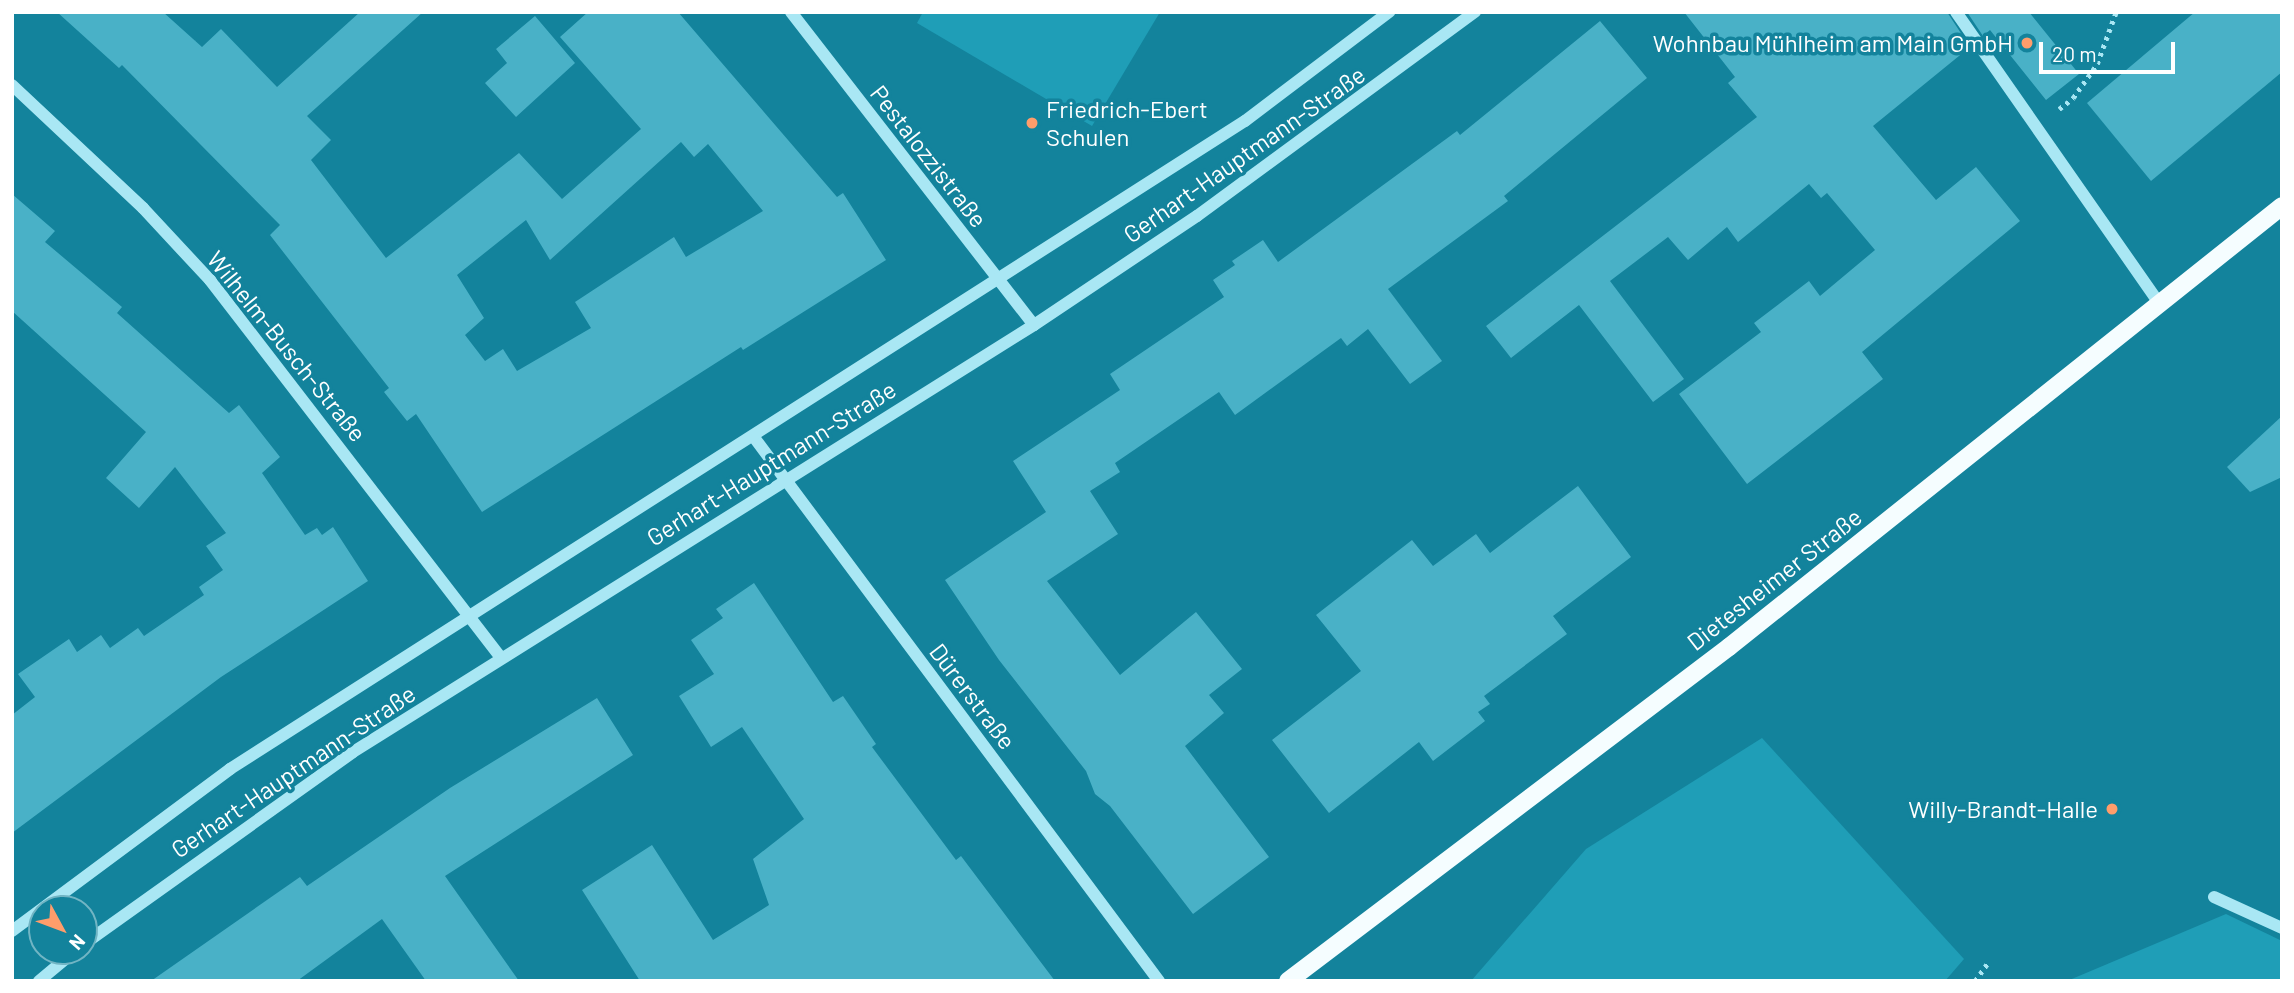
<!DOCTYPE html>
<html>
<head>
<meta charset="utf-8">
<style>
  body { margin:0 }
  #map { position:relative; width:2294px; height:993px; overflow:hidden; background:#13839c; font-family:Barlow,sans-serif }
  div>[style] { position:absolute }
  .green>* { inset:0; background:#1f9eb7 }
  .building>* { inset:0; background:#49b1c7 }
  .path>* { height:4.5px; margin-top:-2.25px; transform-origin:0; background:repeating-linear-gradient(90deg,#a9e7f4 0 3.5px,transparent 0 8.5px) }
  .minor>* { height:12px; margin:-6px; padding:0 6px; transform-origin:6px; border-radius:6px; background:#a9e7f4 }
  .major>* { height:18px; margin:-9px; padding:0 9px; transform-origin:9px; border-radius:9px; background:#f5fdff }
  .dots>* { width:19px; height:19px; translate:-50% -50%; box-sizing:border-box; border:4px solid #13839c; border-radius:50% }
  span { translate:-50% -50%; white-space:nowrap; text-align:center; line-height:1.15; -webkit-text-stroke:7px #13839c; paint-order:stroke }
  .poi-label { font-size:24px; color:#fff }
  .right { translate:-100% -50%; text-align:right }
  .left { translate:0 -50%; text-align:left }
  .street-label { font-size:24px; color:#fff }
  .frame { position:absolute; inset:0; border:14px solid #fff; pointer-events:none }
  .north { position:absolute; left:28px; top:895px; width:70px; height:70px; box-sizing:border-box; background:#13839c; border:2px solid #71b5c4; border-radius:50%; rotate:131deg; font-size:19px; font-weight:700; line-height:28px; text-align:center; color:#fff }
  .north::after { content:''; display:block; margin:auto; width:24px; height:32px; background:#ff9d6b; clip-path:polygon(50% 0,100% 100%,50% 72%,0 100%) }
  .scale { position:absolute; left:2039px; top:42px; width:136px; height:32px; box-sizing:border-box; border:4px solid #fff; border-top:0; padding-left:9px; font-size:21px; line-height:24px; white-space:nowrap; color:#fff; -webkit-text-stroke:5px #13839c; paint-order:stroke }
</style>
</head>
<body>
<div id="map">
  <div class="green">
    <div style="clip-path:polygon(923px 12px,1160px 12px,1092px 126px,917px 23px)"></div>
    <div style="clip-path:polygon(1762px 738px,1964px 959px,1945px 981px,1471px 981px,1586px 849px)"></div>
    <div style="clip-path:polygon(2226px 914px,2282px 941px,2282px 981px,2067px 981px)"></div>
  </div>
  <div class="building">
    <div style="clip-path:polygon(evenodd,57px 12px,163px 12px,202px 47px,221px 29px,277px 87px,360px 12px,423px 12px,307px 116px,331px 140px,311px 160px,386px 258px,519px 153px,562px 199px,641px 129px,560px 37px,588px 12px,678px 12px,837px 197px,843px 193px,886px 260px,743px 350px,741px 347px,482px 512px,416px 414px,407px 421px,384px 392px,389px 388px,270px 235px,280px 225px,122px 65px,119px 68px,57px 12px,681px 142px,694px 157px,708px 144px,763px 211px,686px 257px,674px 237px,575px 302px,591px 328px,517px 371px,503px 349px,485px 361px,465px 335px,484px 318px,457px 275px,526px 220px,550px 260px,681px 142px)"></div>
    <div style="clip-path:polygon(1684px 12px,1947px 12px,1970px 47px,1873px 126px,1936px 200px,1976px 167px,2020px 221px,1862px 352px,1883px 379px,1747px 484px,1679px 394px,1761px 332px,1754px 323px,1809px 281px,1820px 296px,1875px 250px,1827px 193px,1821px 198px,1809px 184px,1738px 242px,1727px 227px,1688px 260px,1668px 237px,1610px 281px,1684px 379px,1653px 402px,1579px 305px,1511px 358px,1486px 326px,1757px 117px,1728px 83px,1735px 77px)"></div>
    <div style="clip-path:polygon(1967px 12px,2029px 12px,2079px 74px,2046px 100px,1990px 30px,1983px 36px)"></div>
    <div style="clip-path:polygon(2195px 12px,2282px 12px,2282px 72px,2151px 181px,2087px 103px)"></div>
    <div style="clip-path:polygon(535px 16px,575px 63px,516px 117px,485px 83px,507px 63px,496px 49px)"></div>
    <div style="clip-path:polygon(1600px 21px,1647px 78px,1504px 196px,1508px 201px,1388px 289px,1442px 361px,1410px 384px,1368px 329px,1347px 346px,1341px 338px,1235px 415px,1219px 392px,1115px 463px,1120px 472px,1090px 491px,1118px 534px,1047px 581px,1120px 675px,1196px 612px,1242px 669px,1209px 695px,1224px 713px,1185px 746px,1269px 857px,1193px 914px,1110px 806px,1095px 794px,1086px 771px,999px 660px,945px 580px,1046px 512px,1013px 461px,1120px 390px,1110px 374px,1224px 297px,1213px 280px,1235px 265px,1232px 261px,1263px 240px,1278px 262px,1457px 131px,1460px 135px)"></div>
    <div style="clip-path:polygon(12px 194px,55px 231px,45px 242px,122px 307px,117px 313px,229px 413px,239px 405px,280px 457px,262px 473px,305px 535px,317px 528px,322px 535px,333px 527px,368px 581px,221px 677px,12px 833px,12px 715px,35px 697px,18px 674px,69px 639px,77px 652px,101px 635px,110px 648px,138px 628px,144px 636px,204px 595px,199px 587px,223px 570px,206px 546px,226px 533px,175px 467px,139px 508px,106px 478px,146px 432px,12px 311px)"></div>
    <div style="clip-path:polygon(2282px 416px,2282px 477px,2250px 492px,2227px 467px)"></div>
    <div style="clip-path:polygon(1578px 486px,1631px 557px,1553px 616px,1567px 634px,1484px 696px,1490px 704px,1478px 712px,1485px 721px,1433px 761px,1419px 742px,1329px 813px,1272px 740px,1361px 671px,1316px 615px,1412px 540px,1433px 566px,1476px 534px,1490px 553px)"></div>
    <div style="clip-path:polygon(754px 583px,833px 702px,843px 696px,876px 744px,872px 747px,956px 860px,961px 856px,1055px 981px,640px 981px,582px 890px,652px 845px,713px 940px,769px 905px,753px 859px,804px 819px,742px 727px,711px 747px,679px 696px,714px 674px,691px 640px,723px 618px,716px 609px)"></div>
    <div style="clip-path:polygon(597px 698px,633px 755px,445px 876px,519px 981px,426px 981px,382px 919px,297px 981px,151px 981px,300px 877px,307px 886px,450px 788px)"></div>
  </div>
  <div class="path">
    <div style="left:2059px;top:109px;width:18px;rotate:-38deg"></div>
    <div style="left:2073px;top:98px;width:42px;rotate:-54.8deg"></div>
    <div style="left:2097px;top:64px;width:55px;rotate:-69.9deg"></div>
    <div style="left:1975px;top:981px;width:21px;rotate:-55deg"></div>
  </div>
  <div class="minor">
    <div style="left:791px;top:12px;width:396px;rotate:52.2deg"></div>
    <div style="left:1956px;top:12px;width:356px;rotate:55.1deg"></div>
    <div style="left:12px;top:85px;width:180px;rotate:43.2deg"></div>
    <div style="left:143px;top:208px;width:98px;rotate:47.1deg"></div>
    <div style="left:210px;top:280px;width:477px;rotate:52.4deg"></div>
    <div style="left:753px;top:436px;width:680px;rotate:53.32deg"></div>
    <div style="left:2214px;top:897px;width:75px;rotate:24.5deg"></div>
    <div style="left:12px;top:931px;width:272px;rotate:-36.6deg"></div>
    <div style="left:230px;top:769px;width:1204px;rotate:-32.56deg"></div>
    <div style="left:1245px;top:121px;width:181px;rotate:-37.1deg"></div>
    <div style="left:84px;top:944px;width:330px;rotate:-35.5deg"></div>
    <div style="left:353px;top:752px;width:804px;rotate:-32.09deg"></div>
    <div style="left:1034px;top:325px;width:196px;rotate:-33.8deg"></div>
    <div style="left:1197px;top:216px;width:345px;rotate:-36.3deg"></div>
    <div style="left:39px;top:981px;width:47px;rotate:-39.8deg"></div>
  </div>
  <div class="major">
    <div style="left:1288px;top:981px;width:553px;rotate:-37.14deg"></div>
    <div style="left:1729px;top:647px;width:707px;rotate:-38.57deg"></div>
  </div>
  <div class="dots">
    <div style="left:2027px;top:43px;background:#ff9d6b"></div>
    <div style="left:1032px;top:123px;background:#ff9d6b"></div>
    <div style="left:2112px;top:809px;background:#ff9d6b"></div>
  </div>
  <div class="poi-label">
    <span class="right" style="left:2013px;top:43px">Wohnbau Mühlheim am Main GmbH</span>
    <span class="left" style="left:1046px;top:123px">Friedrich-Ebert<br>Schulen</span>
    <span class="right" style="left:2098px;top:809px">Willy-Brandt-Halle</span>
  </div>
  <div class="street-label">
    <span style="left:1244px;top:154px;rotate:-35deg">Gerhart-Hauptmann-Straße</span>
    <span style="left:929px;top:156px;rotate:52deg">Pestalozzistraße</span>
    <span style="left:287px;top:346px;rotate:51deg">Wilhelm-Busch-Straße</span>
    <span style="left:771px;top:463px;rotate:-32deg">Gerhart-Hauptmann-Straße</span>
    <span style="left:1774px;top:579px;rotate:-38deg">Dietesheimer Straße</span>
    <span style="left:973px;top:696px;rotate:53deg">Dürerstraße</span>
    <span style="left:293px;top:771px;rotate:-34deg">Gerhart-Hauptmann-Straße</span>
  </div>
  <div class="frame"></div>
  <div class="north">N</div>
  <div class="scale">20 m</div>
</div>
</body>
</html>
